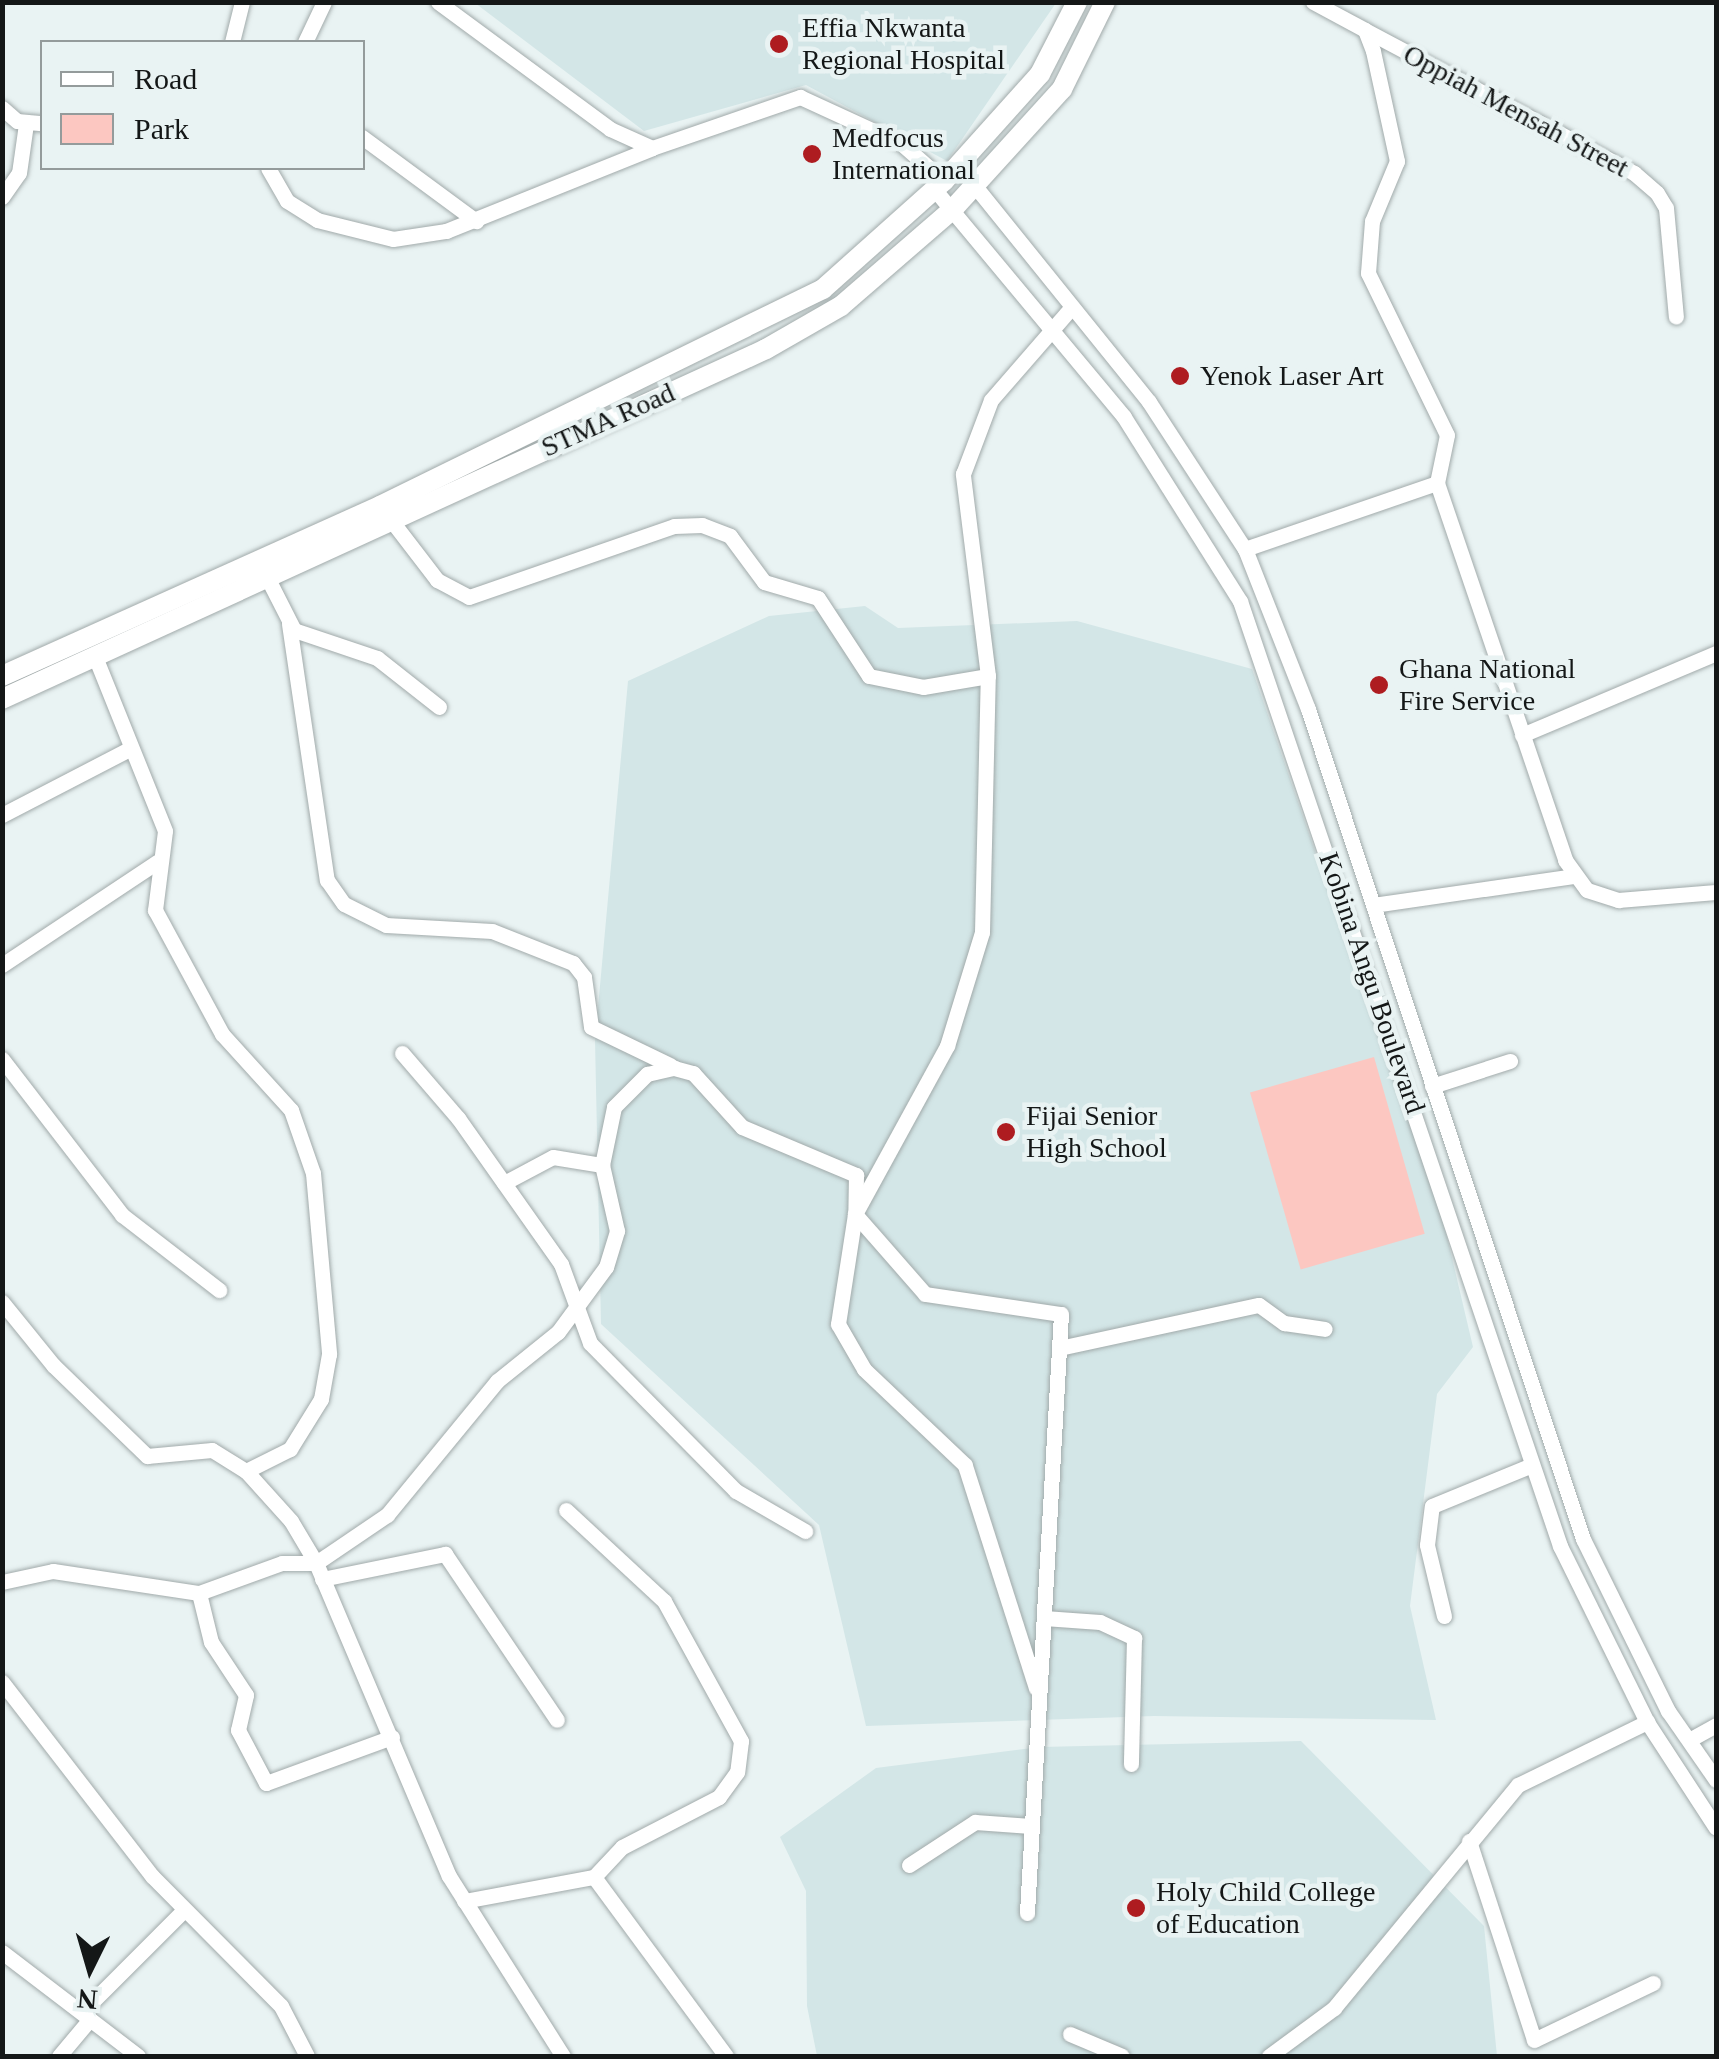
<!DOCTYPE html>
<html>
<head>
<meta charset="utf-8">
<style>
  body { margin:0 }
  #map { position:relative; width:1719px; height:2059px; overflow:hidden; background:#e9f3f3; font-family:"Times New Roman",serif }
  div>[style] { position:absolute }
  .built>* { inset:0; background:#d3e6e7 }
  .green>* { inset:0; background:#fcc7c1; transform-origin:0 0 }
  .roads { filter:drop-shadow(0 0 2px #a1aaaa) drop-shadow(0 0 2px #a1aaaa) }
  .minor>* { height:15px; margin:-7.5px; padding:0 7.5px; transform-origin:7.5px; border-radius:7.5px; background:#fff }
  .major>* { height:20px; margin:-10px; padding:0 10px; transform-origin:10px; border-radius:10px; background:#fff }
  .dots>* { width:28px; height:28px; translate:-50% -50%; box-sizing:border-box; border:5px solid #e9f3f3; border-radius:50% }
  span { translate:-50% -50%; white-space:nowrap; text-align:center; line-height:1.15; -webkit-text-stroke:9px #e9f3f3; paint-order:stroke }
  .poi-label { font-size:28px; color:#141717 }
  .left { translate:0 -50%; text-align:left }
  .street-label { font-size:28px; color:#141717 }
  .frame { position:absolute; inset:0; border:5px solid #141717; pointer-events:none }
  .legend { position:absolute; left:40px; top:40px; width:325px; height:130px; box-sizing:border-box; background:#e9f3f3; border:2px solid #949b9b; margin:0; padding:12px 18px; list-style:none; font-size:30px; color:#141717 }
  .legend li { display:flex; align-items:center; gap:20px; height:50px }
  .legend b { width:50px; border:2px solid #949b9b }
  .north { position:absolute; left:40px; top:1919px; width:100px; height:100px; -webkit-text-stroke:8px #e9f3f3; paint-order:stroke; rotate:185deg; font-size:28px; font-weight:700; line-height:40px; text-align:center; color:#141717 }
  .north::after { content:''; display:block; margin:auto; width:35px; height:45px; background:#141717; clip-path:polygon(50% 0,100% 100%,50% 72%,0 100%) }
</style>
</head>
<body>
<div id="map">
  <div class="built">
    <div style="clip-path:polygon(475px 3px,1056px 3px,947px 161px,806px 85px,644px 131px)"></div>
    <div style="clip-path:polygon(865px 606px,898px 628px,1077px 621px,1252px 669px,1444px 1224px,1473px 1347px,1437px 1394px,1410px 1606px,1436px 1720px,1154px 1716px,866px 1726px,819px 1525px,601px 1324px,595px 1040px,628px 681px,769px 616px)"></div>
    <div style="clip-path:polygon(1301px 1741px,1484px 1926px,1497px 2056px,817px 2056px,807px 2006px,806px 1891px,780px 1837px,876px 1768px,1040px 1747px)"></div>
  </div>
  <div class="green">
    <div style="left:1374px;top:1057px;width:184px;height:129px;rotate:74deg"></div>
  </div>
  <div class="roads">
    <div class="minor">
      <div style="left:438px;top:2px;width:214px;rotate:36.4deg"></div>
      <div style="left:610px;top:129px;width:46px;rotate:24.3deg"></div>
      <div style="left:652px;top:148px;width:157px;rotate:-19deg"></div>
      <div style="left:800px;top:97px;width:112px;rotate:24.7deg"></div>
      <div style="left:902px;top:144px;width:56px;rotate:41.4deg"></div>
      <div style="left:1313px;top:2px;width:59px;rotate:28.3deg"></div>
      <div style="left:1365px;top:30px;width:22px;rotate:69deg"></div>
      <div style="left:1373px;top:51px;width:113px;rotate:77.7deg"></div>
      <div style="left:1397px;top:161px;width:65px;rotate:112.6deg"></div>
      <div style="left:1372px;top:221px;width:52px;rotate:94.4deg"></div>
      <div style="left:1368px;top:273px;width:180px;rotate:64deg"></div>
      <div style="left:1447px;top:435px;width:49px;rotate:101.8deg"></div>
      <div style="left:1437px;top:483px;width:398px;rotate:71.2deg"></div>
      <div style="left:1565px;top:860px;width:37px;rotate:54deg"></div>
      <div style="left:1587px;top:890px;width:33px;rotate:18deg"></div>
      <div style="left:1618px;top:900px;width:98px;rotate:-4.7deg"></div>
      <div style="left:1365px;top:30px;width:305px;rotate:28deg"></div>
      <div style="left:1634px;top:173px;width:30px;rotate:41deg"></div>
      <div style="left:1657px;top:193px;width:17px;rotate:59deg"></div>
      <div style="left:1666px;top:208px;width:109px;rotate:84.8deg"></div>
      <div style="left:232px;top:42px;width:41px;rotate:-76deg"></div>
      <div style="left:305px;top:42px;width:44px;rotate:-64.6deg"></div>
      <div style="left:2px;top:108px;width:20px;rotate:41deg"></div>
      <div style="left:17px;top:121px;width:25px;rotate:5deg"></div>
      <div style="left:362px;top:137px;width:142px;rotate:36.4deg"></div>
      <div style="left:958px;top:165px;width:304px;rotate:51.1deg"></div>
      <div style="left:1149px;top:402px;width:176px;rotate:56.9deg"></div>
      <div style="left:1245px;top:549px;width:172px;rotate:68.5deg"></div>
      <div style="left:1308px;top:709px;width:874px;rotate:71.67deg"></div>
      <div style="left:1583px;top:1539px;width:192px;rotate:63.7deg"></div>
      <div style="left:1668px;top:1711px;width:84px;rotate:55.2deg"></div>
      <div style="left:268px;top:168px;width:38px;rotate:60deg"></div>
      <div style="left:287px;top:201px;width:36px;rotate:32deg"></div>
      <div style="left:317px;top:220px;width:78px;rotate:14deg"></div>
      <div style="left:393px;top:239px;width:54px;rotate:-8.6deg"></div>
      <div style="left:446px;top:231px;width:222px;rotate:-21.9deg"></div>
      <div style="left:935px;top:190px;width:295px;rotate:50.2deg"></div>
      <div style="left:1124px;top:417px;width:218px;rotate:57.8deg"></div>
      <div style="left:1240px;top:601px;width:998px;rotate:71.29deg"></div>
      <div style="left:1560px;top:1546px;width:196px;rotate:63.7deg"></div>
      <div style="left:1647px;top:1722px;width:126px;rotate:56.9deg"></div>
      <div style="left:2px;top:197px;width:29px;rotate:-55deg"></div>
      <div style="left:19px;top:173px;width:49px;rotate:-81.9deg"></div>
      <div style="left:391px;top:520px;width:76px;rotate:52.5deg"></div>
      <div style="left:437px;top:580px;width:36px;rotate:28deg"></div>
      <div style="left:469px;top:597px;width:217px;rotate:-19.1deg"></div>
      <div style="left:674px;top:526px;width:28px;rotate:-2deg"></div>
      <div style="left:702px;top:525px;width:30px;rotate:21deg"></div>
      <div style="left:730px;top:536px;width:57px;rotate:53.5deg"></div>
      <div style="left:764px;top:582px;width:56px;rotate:16.5deg"></div>
      <div style="left:818px;top:598px;width:93px;rotate:56.8deg"></div>
      <div style="left:869px;top:676px;width:55px;rotate:11.5deg"></div>
      <div style="left:923px;top:687px;width:66px;rotate:-9.6deg"></div>
      <div style="left:1245px;top:549px;width:203px;rotate:-19deg"></div>
      <div style="left:268px;top:579px;width:57px;rotate:63deg"></div>
      <div style="left:294px;top:630px;width:88px;rotate:18.6deg"></div>
      <div style="left:377px;top:658px;width:79px;rotate:38.3deg"></div>
      <div style="left:289px;top:624px;width:259px;rotate:81.6deg"></div>
      <div style="left:327px;top:880px;width:29px;rotate:55deg"></div>
      <div style="left:344px;top:904px;width:47px;rotate:26.6deg"></div>
      <div style="left:386px;top:925px;width:106px;rotate:3.2deg"></div>
      <div style="left:492px;top:931px;width:87px;rotate:21.6deg"></div>
      <div style="left:573px;top:963px;width:18px;rotate:52deg"></div>
      <div style="left:584px;top:977px;width:50px;rotate:82deg"></div>
      <div style="left:591px;top:1027px;width:88px;rotate:25.7deg"></div>
      <div style="left:96px;top:659px;width:185px;rotate:68.1deg"></div>
      <div style="left:165px;top:831px;width:80px;rotate:97.2deg"></div>
      <div style="left:155px;top:910px;width:141px;rotate:61.6deg"></div>
      <div style="left:222px;top:1034px;width:103px;rotate:47.8deg"></div>
      <div style="left:291px;top:1110px;width:67px;rotate:70.8deg"></div>
      <div style="left:313px;top:1173px;width:182px;rotate:84.9deg"></div>
      <div style="left:329px;top:1354px;width:46px;rotate:100.1deg"></div>
      <div style="left:321px;top:1399px;width:59px;rotate:121.8deg"></div>
      <div style="left:290px;top:1449px;width:49px;rotate:153.4deg"></div>
      <div style="left:1522px;top:735px;width:211px;rotate:-22.9deg"></div>
      <div style="left:2px;top:815px;width:145px;rotate:-27.4deg"></div>
      <div style="left:1373px;top:905px;width:204px;rotate:-8.2deg"></div>
      <div style="left:2px;top:965px;width:186px;rotate:-33.6deg"></div>
      <div style="left:402px;top:1053px;width:86px;rotate:49.3deg"></div>
      <div style="left:458px;top:1118px;width:179px;rotate:54.8deg"></div>
      <div style="left:561px;top:1264px;width:84px;rotate:69.8deg"></div>
      <div style="left:590px;top:1343px;width:208px;rotate:45.4deg"></div>
      <div style="left:736px;top:1491px;width:80px;rotate:30.1deg"></div>
      <div style="left:2px;top:1059px;width:197px;rotate:52.4deg"></div>
      <div style="left:122px;top:1215px;width:123px;rotate:37.7deg"></div>
      <div style="left:1432px;top:1086px;width:82px;rotate:-17.8deg"></div>
      <div style="left:504px;top:1183px;width:55px;rotate:-28deg"></div>
      <div style="left:553px;top:1157px;width:50px;rotate:9.3deg"></div>
      <div style="left:2px;top:1302px;width:81px;rotate:51deg"></div>
      <div style="left:53px;top:1365px;width:131px;rotate:44.1deg"></div>
      <div style="left:147px;top:1456px;width:65px;rotate:-5.3deg"></div>
      <div style="left:212px;top:1450px;width:40px;rotate:32deg"></div>
      <div style="left:246px;top:1471px;width:67px;rotate:48deg"></div>
      <div style="left:291px;top:1521px;width:49px;rotate:59.2deg"></div>
      <div style="left:316px;top:1563px;width:340px;rotate:67deg"></div>
      <div style="left:449px;top:1876px;width:213px;rotate:57.7deg"></div>
      <div style="left:1064px;top:1347px;width:199px;rotate:-12.2deg"></div>
      <div style="left:1259px;top:1305px;width:31px;rotate:36deg"></div>
      <div style="left:1284px;top:1323px;width:41px;rotate:8.3deg"></div>
      <div style="left:566px;top:1510px;width:134px;rotate:42.9deg"></div>
      <div style="left:664px;top:1601px;width:160px;rotate:61.2deg"></div>
      <div style="left:741px;top:1741px;width:31px;rotate:97deg"></div>
      <div style="left:737px;top:1772px;width:31px;rotate:126deg"></div>
      <div style="left:719px;top:1797px;width:109px;rotate:152.7deg"></div>
      <div style="left:622px;top:1847px;width:41px;rotate:133deg"></div>
      <div style="left:322px;top:1579px;width:126px;rotate:-11.5deg"></div>
      <div style="left:445px;top:1554px;width:200px;rotate:56deg"></div>
      <div style="left:2px;top:1582px;width:52px;rotate:-12.2deg"></div>
      <div style="left:53px;top:1571px;width:148px;rotate:8.6deg"></div>
      <div style="left:1444px;top:1616px;width:73px;rotate:-103.5deg"></div>
      <div style="left:1427px;top:1545px;width:39px;rotate:-83deg"></div>
      <div style="left:1432px;top:1506px;width:108px;rotate:-22.3deg"></div>
      <div style="left:1044px;top:1618px;width:56px;rotate:4.1deg"></div>
      <div style="left:1100px;top:1622px;width:38px;rotate:25deg"></div>
      <div style="left:1134px;top:1638px;width:126px;rotate:91.4deg"></div>
      <div style="left:2px;top:1682px;width:245px;rotate:52.3deg"></div>
      <div style="left:152px;top:1876px;width:183px;rotate:45.2deg"></div>
      <div style="left:281px;top:2006px;width:56px;rotate:62.5deg"></div>
      <div style="left:1036px;top:1688px;width:234px;rotate:-107.7deg"></div>
      <div style="left:965px;top:1465px;width:139px;rotate:-136.5deg"></div>
      <div style="left:864px;top:1369px;width:52px;rotate:-120deg"></div>
      <div style="left:838px;top:1324px;width:111px;rotate:-81.2deg"></div>
      <div style="left:855px;top:1214px;width:192px;rotate:-61.3deg"></div>
      <div style="left:947px;top:1046px;width:119px;rotate:-72.9deg"></div>
      <div style="left:982px;top:932px;width:256px;rotate:-88.7deg"></div>
      <div style="left:988px;top:676px;width:204px;rotate:-97.1deg"></div>
      <div style="left:963px;top:474px;width:79px;rotate:-69.3deg"></div>
      <div style="left:991px;top:400px;width:121px;rotate:-49deg"></div>
      <div style="left:392px;top:1737px;width:134px;rotate:159.9deg"></div>
      <div style="left:266px;top:1783px;width:60px;rotate:-117.8deg"></div>
      <div style="left:238px;top:1730px;width:36px;rotate:-77deg"></div>
      <div style="left:246px;top:1695px;width:64px;rotate:-123.4deg"></div>
      <div style="left:211px;top:1642px;width:50px;rotate:-103.8deg"></div>
      <div style="left:199px;top:1593px;width:88px;rotate:-19.9deg"></div>
      <div style="left:282px;top:1563px;width:34px"></div>
      <div style="left:316px;top:1563px;width:86px;rotate:-34.1deg"></div>
      <div style="left:387px;top:1515px;width:173px;rotate:-50.6deg"></div>
      <div style="left:497px;top:1381px;width:78px;rotate:-38.8deg"></div>
      <div style="left:558px;top:1332px;width:81px;rotate:-53.6deg"></div>
      <div style="left:606px;top:1267px;width:38px;rotate:-73deg"></div>
      <div style="left:617px;top:1231px;width:68px;rotate:-102.8deg"></div>
      <div style="left:602px;top:1165px;width:59px;rotate:-78.3deg"></div>
      <div style="left:614px;top:1107px;width:47px;rotate:-45deg"></div>
      <div style="left:647px;top:1074px;width:28px;rotate:-13deg"></div>
      <div style="left:674px;top:1068px;width:20px;rotate:15deg"></div>
      <div style="left:693px;top:1073px;width:73px;rotate:47.8deg"></div>
      <div style="left:742px;top:1127px;width:124px;rotate:22.8deg"></div>
      <div style="left:856px;top:1175px;width:39px;rotate:91deg"></div>
      <div style="left:855px;top:1214px;width:106px;rotate:48.8deg"></div>
      <div style="left:925px;top:1294px;width:137px;rotate:8.4deg"></div>
      <div style="left:1061px;top:1314px;width:600px;rotate:93.25deg"></div>
      <div style="left:1689px;top:1740px;width:31px;rotate:-29deg"></div>
      <div style="left:1469px;top:1841px;width:209px;rotate:71.9deg"></div>
      <div style="left:1534px;top:2040px;width:132px;rotate:-25.6deg"></div>
      <div style="left:909px;top:1865px;width:79px;rotate:-33.1deg"></div>
      <div style="left:975px;top:1822px;width:56px;rotate:4.1deg"></div>
      <div style="left:464px;top:1901px;width:132px;rotate:-10.5deg"></div>
      <div style="left:594px;top:1877px;width:222px;rotate:53.6deg"></div>
      <div style="left:2px;top:1952px;width:171px;rotate:37.4deg"></div>
      <div style="left:82px;top:2012px;width:144px;rotate:-45deg"></div>
      <div style="left:1070px;top:2034px;width:56px;rotate:22.9deg"></div>
      <div style="left:59px;top:2056px;width:48px;rotate:-50deg"></div>
      <div style="left:1269px;top:2056px;width:81px;rotate:-36.4deg"></div>
      <div style="left:1334px;top:2008px;width:289px;rotate:-50.5deg"></div>
      <div style="left:1518px;top:1785px;width:144px;rotate:-26deg"></div>
    </div>
    <div class="major">
      <div style="left:2px;top:676px;width:414px;rotate:-24.2deg"></div>
      <div style="left:380px;top:506px;width:493px;rotate:-26.1deg"></div>
      <div style="left:823px;top:289px;width:162px;rotate:-41.8deg"></div>
      <div style="left:944px;top:181px;width:144px;rotate:-48.1deg"></div>
      <div style="left:1040px;top:74px;width:81px;rotate:-62.8deg"></div>
      <div style="left:2px;top:699px;width:840px;rotate:-24.61deg"></div>
      <div style="left:766px;top:349px;width:86px;rotate:-29.8deg"></div>
      <div style="left:841px;top:306px;width:147px;rotate:-40.9deg"></div>
      <div style="left:952px;top:210px;width:164px;rotate:-47.7deg"></div>
      <div style="left:1062px;top:89px;width:97px;rotate:-63.7deg"></div>
    </div>
  </div>
  <div class="dots">
    <div style="left:779px;top:44px;background:#ae1c20"></div>
    <div style="left:812px;top:154px;background:#ae1c20"></div>
    <div style="left:1180px;top:376px;background:#ae1c20"></div>
    <div style="left:1379px;top:685px;background:#ae1c20"></div>
    <div style="left:1006px;top:1132px;background:#ae1c20"></div>
    <div style="left:1136px;top:1908px;background:#ae1c20"></div>
  </div>
  <div class="poi-label">
    <span class="left" style="left:802px;top:44px">Effia Nkwanta<br>Regional Hospital</span>
    <span class="left" style="left:832px;top:154px">Medfocus<br>International</span>
    <span class="left" style="left:1200px;top:376px">Yenok Laser Art</span>
    <span class="left" style="left:1399px;top:685px">Ghana National<br>Fire Service</span>
    <span class="left" style="left:1026px;top:1132px">Fijai Senior<br>High School</span>
    <span class="left" style="left:1156px;top:1908px">Holy Child College<br>of Education</span>
  </div>
  <div class="street-label">
    <span style="left:1516px;top:111px;rotate:28deg">Oppiah Mensah Street</span>
    <span style="left:608px;top:420px;rotate:-24deg">STMA Road</span>
    <span style="left:1372px;top:983px;rotate:71deg">Kobina Angu Boulevard</span>
  </div>
  <div class="frame"></div>
  <ul class="legend">
  <li><b style="height:12px;background:#fff"></b>Road</li>
  <li><b style="height:28px;background:#fcc7c1"></b>Park</li>
  </ul>
  <div class="north">N</div>
</div>
</body>
</html>
